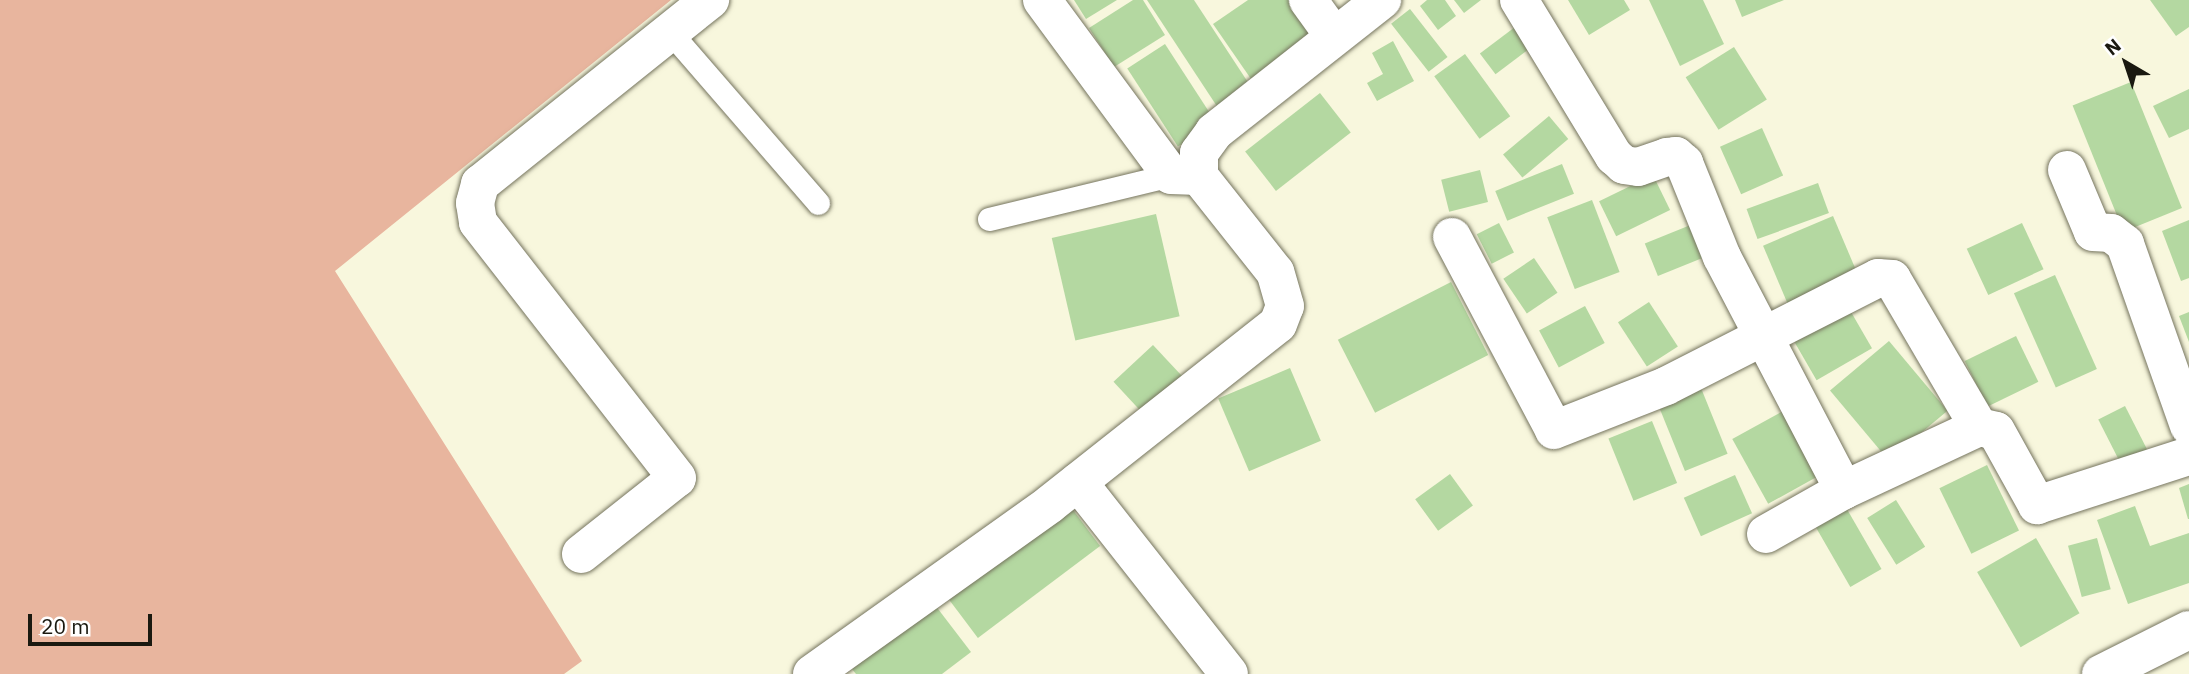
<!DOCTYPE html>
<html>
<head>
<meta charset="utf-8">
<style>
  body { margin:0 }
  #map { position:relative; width:2189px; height:674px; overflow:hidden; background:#f8f7dd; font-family:"IBM Plex Sans",sans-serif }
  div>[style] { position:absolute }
  .green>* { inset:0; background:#e8b59e }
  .building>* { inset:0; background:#b4d8a1; transform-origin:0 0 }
  .roads { filter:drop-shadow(0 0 2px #75745e) drop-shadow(0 0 2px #75745e) }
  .service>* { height:23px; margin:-11.5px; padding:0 11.5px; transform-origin:11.5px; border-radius:11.5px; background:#fff }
  .minor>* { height:38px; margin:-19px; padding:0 19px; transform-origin:19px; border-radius:19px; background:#fff }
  span { translate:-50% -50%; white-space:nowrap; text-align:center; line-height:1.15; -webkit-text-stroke:5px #fff; paint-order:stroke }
  .north { position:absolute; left:2091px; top:28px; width:70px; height:70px; -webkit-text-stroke:5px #fff; paint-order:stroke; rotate:321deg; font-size:19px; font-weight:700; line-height:28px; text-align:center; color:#1a1910 }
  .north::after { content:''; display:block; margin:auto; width:24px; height:32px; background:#1a1910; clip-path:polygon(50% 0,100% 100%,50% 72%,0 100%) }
  .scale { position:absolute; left:28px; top:614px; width:124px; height:32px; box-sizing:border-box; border:4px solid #1a1910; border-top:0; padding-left:9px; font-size:21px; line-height:24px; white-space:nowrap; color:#1a1910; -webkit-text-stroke:5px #fff; paint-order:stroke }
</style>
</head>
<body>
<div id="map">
  <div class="green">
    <div style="clip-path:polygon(0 0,671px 0,335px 271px,582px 661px,564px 674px,0 674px)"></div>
  </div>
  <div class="building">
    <div style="clip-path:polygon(1074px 0,1117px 0,1086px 19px)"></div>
    <div style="clip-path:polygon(1133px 0,1143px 0,1165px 35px,1114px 67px,1089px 28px)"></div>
    <div style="clip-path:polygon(1147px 0,1194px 0,1255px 93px,1222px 114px)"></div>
    <div style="clip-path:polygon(1248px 0,1298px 0,1320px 32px,1251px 79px,1213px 24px)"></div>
    <div style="clip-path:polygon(1427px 0,1445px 0,1456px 16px,1438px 30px,1420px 6px)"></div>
    <div style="clip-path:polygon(1454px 0,1481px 0,1464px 13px)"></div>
    <div style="clip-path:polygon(1568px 0,1624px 0,1630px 10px,1589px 35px)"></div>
    <div style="clip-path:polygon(1649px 0,1703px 0,1724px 44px,1680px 66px)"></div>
    <div style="clip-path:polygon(1735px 0,1784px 0,1742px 17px)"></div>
    <div style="clip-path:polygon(2150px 0,2189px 0,2189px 27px,2176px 36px)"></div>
    <div style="left:1410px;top:9px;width:61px;height:24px;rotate:52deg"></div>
    <div style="left:1519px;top:24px;width:26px;height:49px;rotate:53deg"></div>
    <div style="clip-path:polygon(1393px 41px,1414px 81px,1377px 101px,1367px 83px,1383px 74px,1372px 53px)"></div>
    <div style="left:1165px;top:44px;width:93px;height:45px;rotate:57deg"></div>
    <div style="left:1734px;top:47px;width:62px;height:57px;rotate:58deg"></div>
    <div style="left:1465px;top:54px;width:77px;height:38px;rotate:54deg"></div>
    <div style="left:2131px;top:82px;width:136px;height:63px;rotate:68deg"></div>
    <div style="clip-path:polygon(2189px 89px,2189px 129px,2169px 138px,2153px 106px)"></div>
    <div style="left:1320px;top:93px;width:50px;height:95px;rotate:52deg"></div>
    <div style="left:1549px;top:116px;width:30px;height:60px;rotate:50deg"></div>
    <div style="left:1762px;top:128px;width:52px;height:46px;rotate:66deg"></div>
    <div style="left:1562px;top:164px;width:32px;height:72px;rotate:68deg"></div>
    <div style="left:1480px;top:170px;width:33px;height:40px;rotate:76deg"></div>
    <div style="left:1653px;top:175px;width:39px;height:60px;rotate:64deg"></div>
    <div style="left:1818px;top:183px;width:32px;height:76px;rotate:70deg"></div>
    <div style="left:1592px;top:200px;width:77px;height:48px;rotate:69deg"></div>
    <div style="left:1156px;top:214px;width:105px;height:107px;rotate:77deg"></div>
    <div style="left:1833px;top:216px;width:63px;height:76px;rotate:67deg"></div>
    <div style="clip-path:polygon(2189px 220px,2189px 278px,2181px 281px,2162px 231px)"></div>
    <div style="left:1499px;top:223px;width:33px;height:25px;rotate:63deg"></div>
    <div style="left:2022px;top:223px;width:51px;height:61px;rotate:65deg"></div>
    <div style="left:1693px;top:224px;width:35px;height:52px;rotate:68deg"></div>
    <div style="left:1534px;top:258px;width:42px;height:37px;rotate:56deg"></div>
    <div style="left:2055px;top:275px;width:103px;height:45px;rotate:66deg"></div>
    <div style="left:1451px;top:282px;width:82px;height:127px;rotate:63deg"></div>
    <div style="left:1649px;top:302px;width:53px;height:37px;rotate:57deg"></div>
    <div style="left:1847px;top:305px;width:50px;height:64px;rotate:60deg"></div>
    <div style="left:1585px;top:306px;width:42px;height:52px;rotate:62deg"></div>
    <div style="clip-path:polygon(2189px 312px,2189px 342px,2179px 316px)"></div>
    <div style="left:2016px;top:336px;width:51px;height:57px;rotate:64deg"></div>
    <div style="left:1889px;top:341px;width:91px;height:77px;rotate:50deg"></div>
    <div style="left:1153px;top:345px;width:49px;height:54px;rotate:47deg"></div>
    <div style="left:1290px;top:368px;width:79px;height:78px;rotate:67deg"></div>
    <div style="left:1701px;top:388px;width:71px;height:46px;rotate:68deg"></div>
    <div style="left:2125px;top:406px;width:53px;height:30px;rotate:63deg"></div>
    <div style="left:1783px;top:411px;width:74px;height:58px;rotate:61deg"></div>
    <div style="left:1652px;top:421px;width:67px;height:47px;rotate:68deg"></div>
    <div style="left:1987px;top:465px;width:73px;height:53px;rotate:64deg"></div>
    <div style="left:1450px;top:474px;width:39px;height:43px;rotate:54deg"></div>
    <div style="left:1735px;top:475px;width:42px;height:56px;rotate:66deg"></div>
    <div style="clip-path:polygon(2189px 484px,2189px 519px,2188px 519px,2179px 488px)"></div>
    <div style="left:1896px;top:500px;width:55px;height:34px;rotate:58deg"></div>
    <div style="left:1067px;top:502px;width:55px;height:153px;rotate:53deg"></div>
    <div style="left:1844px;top:504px;width:75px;height:36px;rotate:60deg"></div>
    <div style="clip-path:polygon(2135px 506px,2150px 546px,2189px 533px,2189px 583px,2128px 604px,2097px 520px)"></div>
    <div style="left:2036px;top:538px;width:87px;height:68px;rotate:60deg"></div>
    <div style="left:2097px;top:538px;width:53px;height:30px;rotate:75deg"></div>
    <div style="clip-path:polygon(935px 605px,971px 652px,942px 674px,856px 674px,852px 669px)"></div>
  </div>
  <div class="roads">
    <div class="service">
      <div style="left:670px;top:32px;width:226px;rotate:49.1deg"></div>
      <div style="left:989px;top:219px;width:187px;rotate:-13.6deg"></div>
    </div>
    <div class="minor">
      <div style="left:1042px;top:0;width:217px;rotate:53.6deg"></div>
      <div style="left:1171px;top:175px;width:28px;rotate:2deg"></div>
      <div style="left:1308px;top:0;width:44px;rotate:54.2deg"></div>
      <div style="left:1519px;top:0;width:183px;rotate:58.7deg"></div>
      <div style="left:1614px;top:156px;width:13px;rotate:42deg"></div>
      <div style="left:1624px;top:165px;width:14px;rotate:8deg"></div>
      <div style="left:1638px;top:167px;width:31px;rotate:-19deg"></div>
      <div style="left:1667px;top:157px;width:9px;rotate:-6deg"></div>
      <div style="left:1676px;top:156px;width:11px;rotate:41deg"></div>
      <div style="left:1684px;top:163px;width:101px;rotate:68deg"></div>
      <div style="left:1722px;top:257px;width:263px;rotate:62.4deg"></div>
      <div style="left:2067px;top:170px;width:67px;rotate:67.2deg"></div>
      <div style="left:2093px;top:232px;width:18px;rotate:3deg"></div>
      <div style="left:2111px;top:233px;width:18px;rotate:38deg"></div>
      <div style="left:2125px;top:244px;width:193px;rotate:70.6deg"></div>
      <div style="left:1452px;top:237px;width:218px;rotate:62.1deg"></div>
      <div style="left:1554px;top:430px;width:120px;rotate:-21.4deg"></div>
      <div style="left:1666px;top:386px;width:238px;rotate:-27deg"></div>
      <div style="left:1878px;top:278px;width:14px;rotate:4deg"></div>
      <div style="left:1892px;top:279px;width:172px;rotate:59.6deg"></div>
      <div style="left:1078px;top:482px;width:244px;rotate:51.8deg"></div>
      <div style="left:1766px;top:534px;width:90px;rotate:-29.4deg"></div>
      <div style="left:1844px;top:490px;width:149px;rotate:-25deg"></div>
      <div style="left:1979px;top:427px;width:17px;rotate:13deg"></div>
      <div style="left:1996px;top:431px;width:85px;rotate:61deg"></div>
      <div style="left:2037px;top:505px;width:160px;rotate:-17.9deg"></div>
      <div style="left:581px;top:554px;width:122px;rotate:-38.4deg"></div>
      <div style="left:677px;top:478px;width:324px;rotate:-127.9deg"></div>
      <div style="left:478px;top:222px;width:19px;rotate:-99deg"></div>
      <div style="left:475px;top:203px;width:20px;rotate:-75deg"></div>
      <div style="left:480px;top:184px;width:295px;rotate:-38.7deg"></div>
      <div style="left:812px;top:674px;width:292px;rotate:-35.5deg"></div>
      <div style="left:1050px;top:504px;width:290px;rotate:-38.3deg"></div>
      <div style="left:1278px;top:324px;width:19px;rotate:-69deg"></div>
      <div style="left:1285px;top:306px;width:35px;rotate:-106deg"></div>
      <div style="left:1275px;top:272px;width:122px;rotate:-128.4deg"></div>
      <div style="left:1199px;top:176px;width:23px;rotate:-90deg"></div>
      <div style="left:1199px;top:153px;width:26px;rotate:-54deg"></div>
      <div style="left:1214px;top:132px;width:214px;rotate:-38.2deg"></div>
      <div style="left:2101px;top:674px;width:98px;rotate:-26.6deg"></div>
    </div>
  </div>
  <div class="north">N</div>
  <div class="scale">20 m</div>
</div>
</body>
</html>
